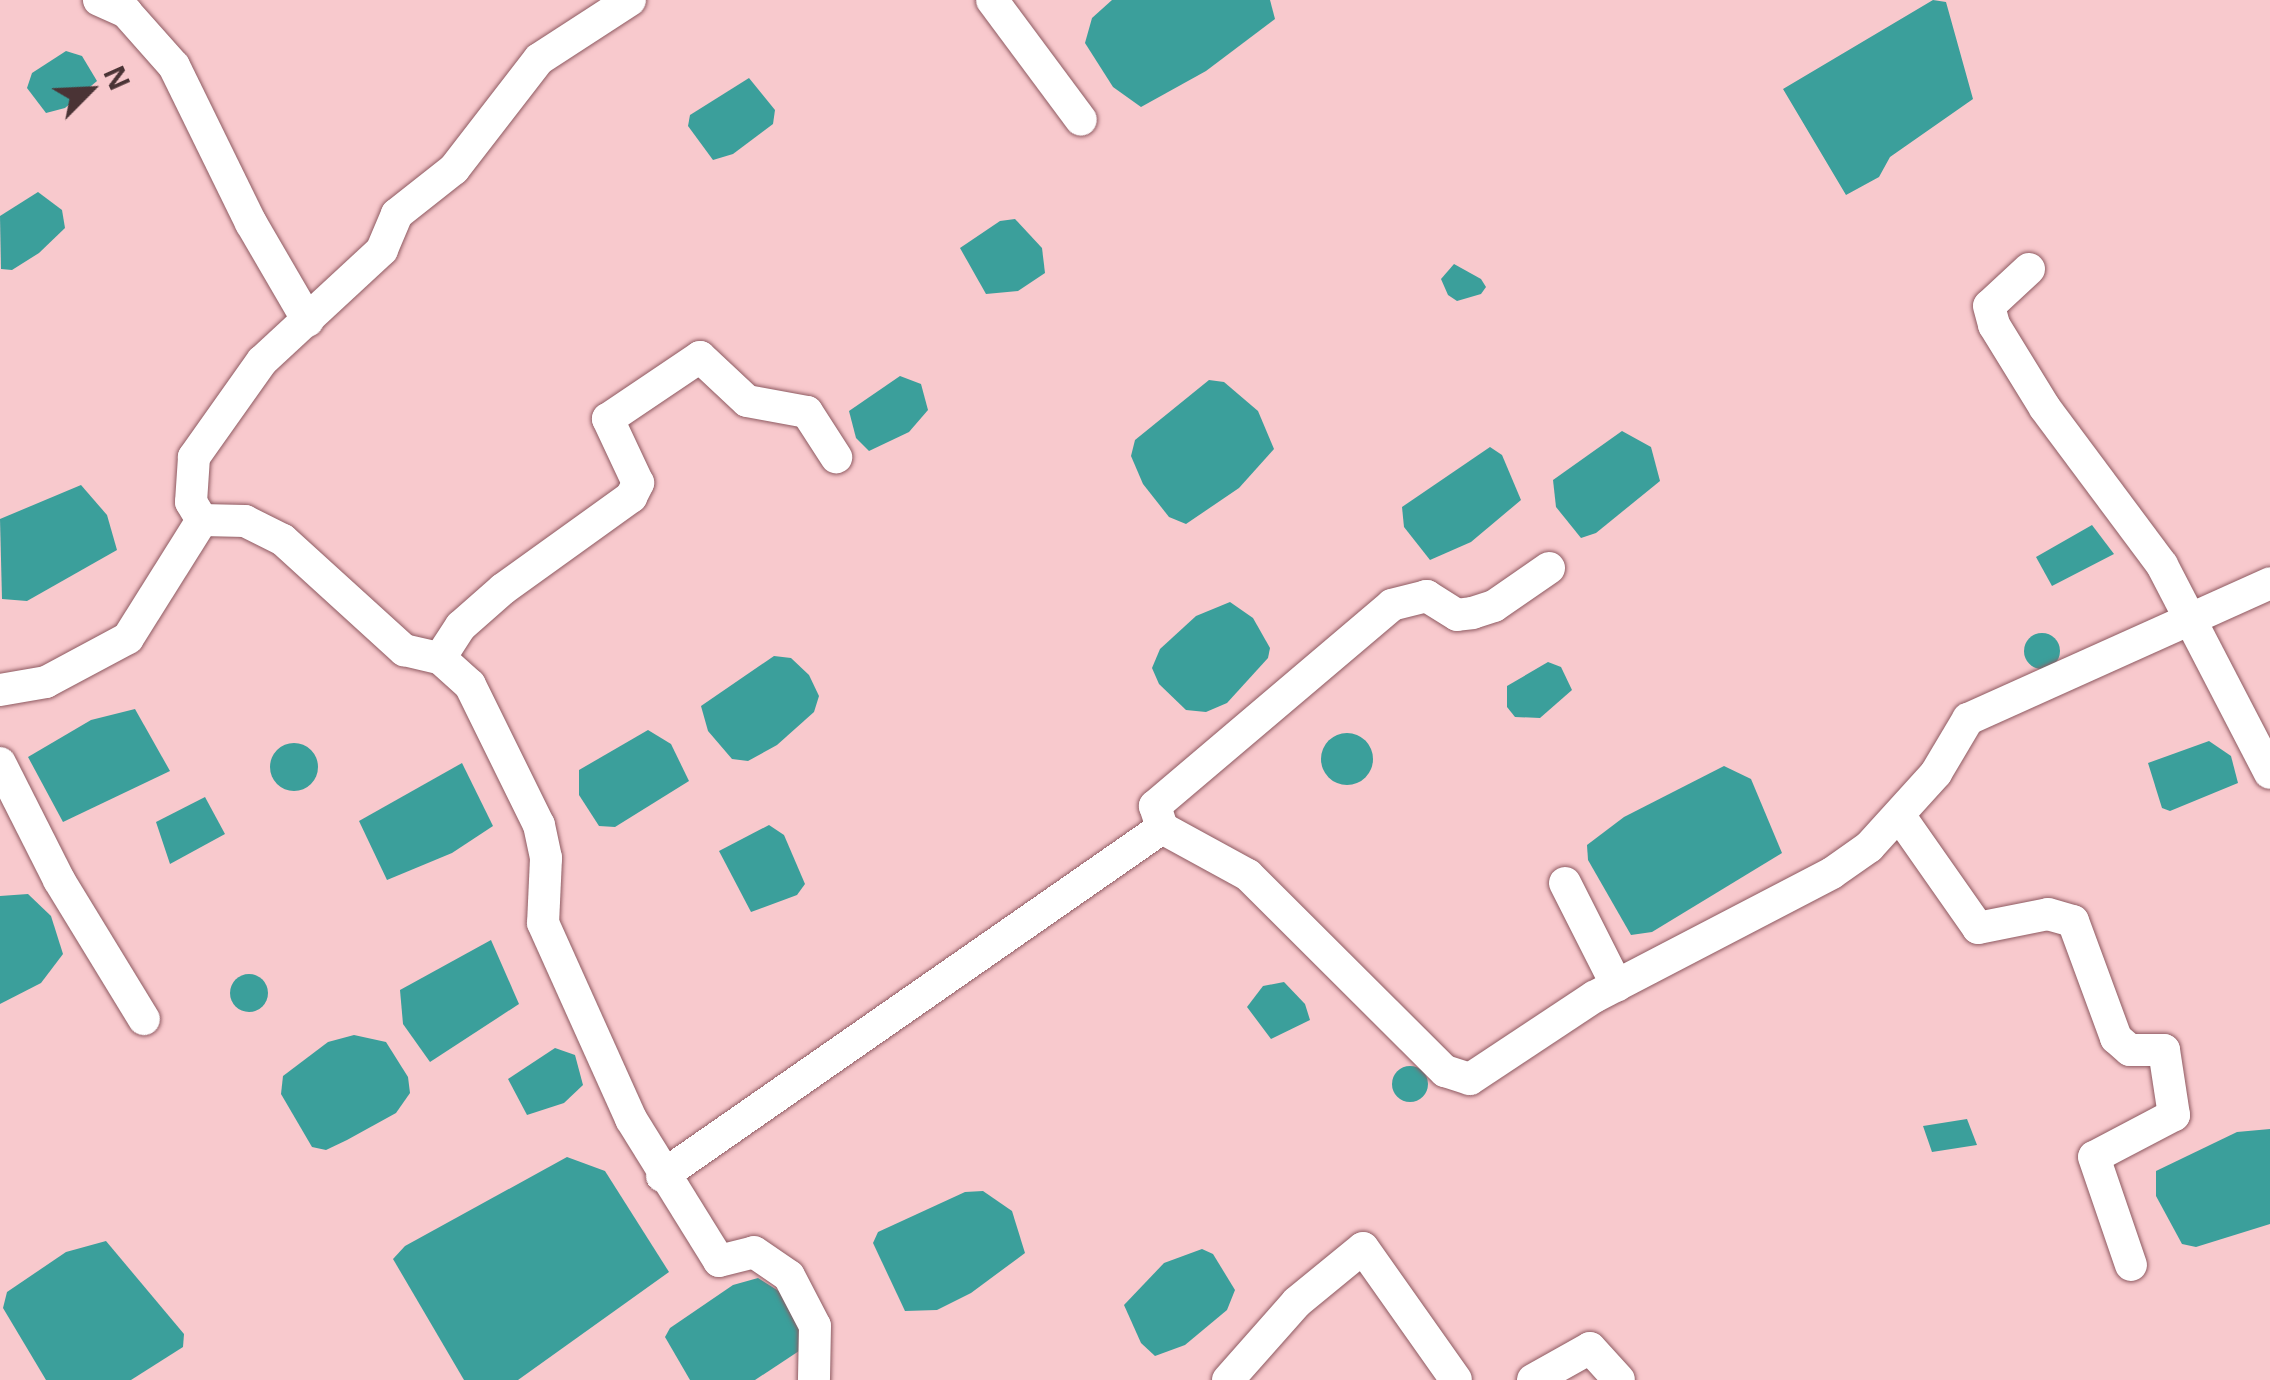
<!DOCTYPE html>
<html>
<head>
<meta charset="utf-8">
<style>
  body { margin:0 }
  #map { position:relative; width:2270px; height:1380px; overflow:hidden; background:#f8c9cd; font-family:"Noto Sans",sans-serif }
  div>[style] { position:absolute }
  .water>* { inset:0; background:#3b9f9b }
  .round { border-radius:50% }
  .roads { filter:drop-shadow(0 0 2px #8e5a61) drop-shadow(0 0 2px #8e5a61) }
  .minor>* { height:32px; margin:-16px; padding:0 16px; transform-origin:16px; border-radius:16px; background:#fff }
  span { translate:-50% -50%; white-space:nowrap; text-align:center; line-height:1.15; -webkit-text-stroke:9px #f8c9cd; paint-order:stroke }
  .north { position:absolute; left:40px; top:40px; width:100px; height:100px; -webkit-text-stroke:8px #f8c9cd; paint-order:stroke; rotate:66deg; font-size:28px; font-weight:700; line-height:40px; text-align:center; color:#4a3335 }
  .north::after { content:''; display:block; margin:auto; width:35px; height:45px; background:#4a3335; clip-path:polygon(50% 0,100% 100%,50% 72%,0 100%) }
</style>
</head>
<body>
<div id="map">
  <div class="water">
    <div style="clip-path:polygon(1112px 0,1270px 0,1275px 19px,1206px 71px,1141px 107px,1113px 87px,1085px 43px,1092px 18px)"></div>
    <div style="clip-path:polygon(1933px 0,1946px 2px,1973px 99px,1890px 157px,1879px 177px,1846px 195px,1783px 89px)"></div>
    <div style="clip-path:polygon(66px 51px,82px 56px,97px 81px,65px 108px,46px 113px,27px 88px,32px 73px)"></div>
    <div style="clip-path:polygon(749px 78px,775px 110px,773px 124px,733px 154px,713px 160px,688px 126px,690px 115px)"></div>
    <div style="clip-path:polygon(38px 192px,62px 210px,65px 228px,39px 253px,12px 270px,1px 269px,0 216px)"></div>
    <div style="clip-path:polygon(1015px 219px,1042px 248px,1045px 273px,1018px 291px,986px 294px,960px 248px,1000px 221px)"></div>
    <div style="clip-path:polygon(1454px 264px,1481px 279px,1486px 287px,1481px 294px,1457px 301px,1448px 295px,1441px 279px)"></div>
    <div style="clip-path:polygon(900px 376px,921px 384px,928px 410px,909px 432px,869px 451px,856px 438px,849px 411px)"></div>
    <div style="clip-path:polygon(1209px 380px,1224px 382px,1258px 411px,1274px 449px,1239px 488px,1186px 524px,1169px 517px,1143px 484px,1131px 456px,1135px 440px)"></div>
    <div style="clip-path:polygon(1622px 431px,1651px 447px,1660px 481px,1596px 533px,1581px 538px,1556px 507px,1553px 480px)"></div>
    <div style="clip-path:polygon(1490px 447px,1502px 455px,1521px 500px,1471px 542px,1430px 560px,1404px 527px,1402px 507px)"></div>
    <div style="clip-path:polygon(81px 485px,107px 515px,117px 550px,27px 601px,2px 599px,0 519px)"></div>
    <div style="clip-path:polygon(2092px 525px,2114px 554px,2052px 586px,2036px 557px)"></div>
    <div style="clip-path:polygon(1230px 602px,1253px 618px,1270px 648px,1268px 658px,1227px 703px,1206px 712px,1186px 710px,1159px 684px,1152px 668px,1160px 649px,1196px 616px)"></div>
    <div class="round" style="left:2024px;top:633px;width:36px;height:36px"></div>
    <div style="clip-path:polygon(774px 656px,791px 658px,809px 675px,819px 696px,814px 712px,777px 745px,748px 761px,732px 759px,708px 731px,701px 706px)"></div>
    <div style="clip-path:polygon(1548px 662px,1561px 667px,1572px 690px,1540px 718px,1515px 717px,1507px 707px,1507px 686px)"></div>
    <div style="clip-path:polygon(135px 709px,170px 771px,63px 822px,28px 757px,91px 720px)"></div>
    <div style="clip-path:polygon(648px 730px,671px 744px,689px 781px,615px 827px,599px 826px,579px 795px,579px 770px)"></div>
    <div class="round" style="left:1321px;top:733px;width:52px;height:52px"></div>
    <div style="clip-path:polygon(2209px 741px,2231px 756px,2238px 783px,2170px 811px,2162px 808px,2148px 763px)"></div>
    <div class="round" style="left:270px;top:743px;width:48px;height:48px"></div>
    <div style="clip-path:polygon(462px 763px,493px 826px,452px 853px,387px 880px,359px 821px)"></div>
    <div style="clip-path:polygon(1724px 766px,1751px 779px,1782px 853px,1652px 932px,1631px 935px,1588px 860px,1587px 845px,1624px 817px)"></div>
    <div style="clip-path:polygon(205px 797px,225px 834px,170px 864px,156px 822px)"></div>
    <div style="clip-path:polygon(769px 825px,784px 835px,805px 884px,797px 895px,751px 912px,719px 851px)"></div>
    <div style="clip-path:polygon(28px 894px,51px 916px,63px 954px,41px 983px,0 1004px,0 896px)"></div>
    <div style="clip-path:polygon(491px 940px,519px 1004px,430px 1062px,403px 1024px,400px 990px)"></div>
    <div class="round" style="left:230px;top:974px;width:38px;height:38px"></div>
    <div style="clip-path:polygon(1284px 982px,1305px 1004px,1310px 1020px,1271px 1039px,1247px 1007px,1263px 986px)"></div>
    <div style="clip-path:polygon(354px 1035px,386px 1042px,408px 1077px,410px 1093px,396px 1113px,347px 1140px,326px 1150px,312px 1147px,281px 1094px,283px 1076px,328px 1042px)"></div>
    <div style="clip-path:polygon(555px 1048px,575px 1055px,583px 1085px,564px 1103px,527px 1115px,508px 1079px)"></div>
    <div class="round" style="left:1392px;top:1066px;width:36px;height:36px"></div>
    <div style="clip-path:polygon(1967px 1119px,1977px 1145px,1932px 1152px,1923px 1126px)"></div>
    <div style="clip-path:polygon(2270px 1129px,2270px 1224px,2196px 1247px,2182px 1244px,2156px 1196px,2156px 1171px,2237px 1132px)"></div>
    <div style="clip-path:polygon(567px 1157px,605px 1171px,669px 1272px,518px 1380px,464px 1380px,393px 1259px,405px 1246px)"></div>
    <div style="clip-path:polygon(983px 1191px,1012px 1211px,1025px 1253px,971px 1293px,937px 1310px,905px 1311px,873px 1243px,878px 1232px,965px 1192px)"></div>
    <div style="clip-path:polygon(106px 1241px,184px 1334px,183px 1347px,131px 1380px,46px 1380px,3px 1308px,7px 1292px,66px 1252px)"></div>
    <div style="clip-path:polygon(1202px 1249px,1213px 1254px,1235px 1290px,1227px 1310px,1185px 1345px,1155px 1356px,1141px 1343px,1124px 1305px,1164px 1263px)"></div>
    <div style="clip-path:polygon(758px 1278px,785px 1295px,803px 1335px,799px 1351px,755px 1380px,690px 1380px,665px 1337px,670px 1328px,733px 1285px)"></div>
  </div>
  <div class="roads">
    <div class="minor">
      <div style="left:99px;top:0;width:30px;rotate:24deg"></div>
      <div style="left:126px;top:12px;width:72px;rotate:48.4deg"></div>
      <div style="left:174px;top:66px;width:175px;rotate:63.9deg"></div>
      <div style="left:251px;top:223px;width:113px;rotate:59.8deg"></div>
      <div style="left:630px;top:0;width:108px;rotate:147deg"></div>
      <div style="left:539px;top:59px;width:139px;rotate:127.7deg"></div>
      <div style="left:454px;top:169px;width:73px;rotate:141.7deg"></div>
      <div style="left:397px;top:214px;width:39px;rotate:113deg"></div>
      <div style="left:382px;top:250px;width:163px;rotate:137.2deg"></div>
      <div style="left:262px;top:361px;width:118px;rotate:125.3deg"></div>
      <div style="left:194px;top:457px;width:45px;rotate:93.8deg"></div>
      <div style="left:191px;top:502px;width:21px;rotate:59deg"></div>
      <div style="left:202px;top:520px;width:43px;rotate:1.3deg"></div>
      <div style="left:245px;top:521px;width:42px;rotate:26.6deg"></div>
      <div style="left:283px;top:540px;width:164px;rotate:42.3deg"></div>
      <div style="left:404px;top:650px;width:37px;rotate:13deg"></div>
      <div style="left:440px;top:658px;width:40px;rotate:42deg"></div>
      <div style="left:470px;top:685px;width:156px;rotate:63.8deg"></div>
      <div style="left:539px;top:825px;width:34px;rotate:78deg"></div>
      <div style="left:546px;top:858px;width:65px;rotate:92.6deg"></div>
      <div style="left:543px;top:923px;width:215px;rotate:65.8deg"></div>
      <div style="left:631px;top:1119px;width:167px;rotate:58.2deg"></div>
      <div style="left:719px;top:1261px;width:36px;rotate:-14deg"></div>
      <div style="left:754px;top:1252px;width:42px;rotate:34.4deg"></div>
      <div style="left:789px;top:1276px;width:56px;rotate:62.5deg"></div>
      <div style="left:815px;top:1326px;width:54px;rotate:91.1deg"></div>
      <div style="left:992px;top:0;width:149px;rotate:53.4deg"></div>
      <div style="left:2029px;top:269px;width:54px;rotate:137.2deg"></div>
      <div style="left:1989px;top:306px;width:20px;rotate:75deg"></div>
      <div style="left:1994px;top:325px;width:97px;rotate:58.4deg"></div>
      <div style="left:2045px;top:408px;width:196px;rotate:53.3deg"></div>
      <div style="left:2162px;top:565px;width:234px;rotate:62.6deg"></div>
      <div style="left:1549px;top:568px;width:67px;rotate:145.4deg"></div>
      <div style="left:1494px;top:606px;width:22px;rotate:162deg"></div>
      <div style="left:1473px;top:613px;width:16px;rotate:173deg"></div>
      <div style="left:1457px;top:615px;width:36px;rotate:-148deg"></div>
      <div style="left:1427px;top:596px;width:36px;rotate:166deg"></div>
      <div style="left:1392px;top:605px;width:311px;rotate:139.7deg"></div>
      <div style="left:1155px;top:806px;width:23px;rotate:72deg"></div>
      <div style="left:1162px;top:828px;width:98px;rotate:28.7deg"></div>
      <div style="left:1248px;top:875px;width:278px;rotate:44.9deg"></div>
      <div style="left:1445px;top:1071px;width:26px;rotate:18deg"></div>
      <div style="left:1470px;top:1079px;width:149px;rotate:-33.5deg"></div>
      <div style="left:1594px;top:997px;width:268px;rotate:-27.5deg"></div>
      <div style="left:1832px;top:873px;width:45px;rotate:-35.1deg"></div>
      <div style="left:1869px;top:847px;width:100px;rotate:-47.8deg"></div>
      <div style="left:1936px;top:773px;width:63px;rotate:-59.3deg"></div>
      <div style="left:1968px;top:719px;width:331px;rotate:-24.2deg"></div>
      <div style="left:440px;top:658px;width:38px;rotate:-57deg"></div>
      <div style="left:461px;top:626px;width:56px;rotate:-41.4deg"></div>
      <div style="left:503px;top:589px;width:158px;rotate:-35.7deg"></div>
      <div style="left:631px;top:497px;width:16px;rotate:-63deg"></div>
      <div style="left:638px;top:483px;width:71px;rotate:-115.1deg"></div>
      <div style="left:608px;top:419px;width:111px;rotate:-34deg"></div>
      <div style="left:700px;top:357px;width:64px;rotate:43.1deg"></div>
      <div style="left:747px;top:401px;width:61px;rotate:10.4deg"></div>
      <div style="left:807px;top:412px;width:54px;rotate:57.2deg"></div>
      <div style="left:0;top:690px;width:47px;rotate:-9.9deg"></div>
      <div style="left:46px;top:682px;width:93px;rotate:-28.2deg"></div>
      <div style="left:128px;top:638px;width:139px;rotate:-57.9deg"></div>
      <div style="left:0;top:763px;width:131px;rotate:63.2deg"></div>
      <div style="left:59px;top:880px;width:163px;rotate:58.6deg"></div>
      <div style="left:1899px;top:815px;width:138px;rotate:55deg"></div>
      <div style="left:1978px;top:928px;width:71px;rotate:-11.3deg"></div>
      <div style="left:2048px;top:914px;width:26px;rotate:16deg"></div>
      <div style="left:2073px;top:921px;width:125px;rotate:69.8deg"></div>
      <div style="left:2116px;top:1038px;width:18px;rotate:41deg"></div>
      <div style="left:2130px;top:1050px;width:34px"></div>
      <div style="left:2164px;top:1050px;width:66px;rotate:81.3deg"></div>
      <div style="left:2174px;top:1115px;width:90px;rotate:152.3deg"></div>
      <div style="left:2094px;top:1157px;width:114px;rotate:71.1deg"></div>
      <div style="left:1565px;top:883px;width:115px;rotate:63.2deg"></div>
      <div style="left:662px;top:1176px;width:609px;rotate:-34.84deg"></div>
      <div style="left:1228px;top:1380px;width:104px;rotate:-48.5deg"></div>
      <div style="left:1297px;top:1302px;width:85px;rotate:-39.3deg"></div>
      <div style="left:1363px;top:1248px;width:161px;rotate:54.8deg"></div>
      <div style="left:1533px;top:1380px;width:65px;rotate:-29.3deg"></div>
      <div style="left:1590px;top:1348px;width:43px;rotate:47.8deg"></div>
    </div>
  </div>
  <div class="north">N</div>
</div>
</body>
</html>
